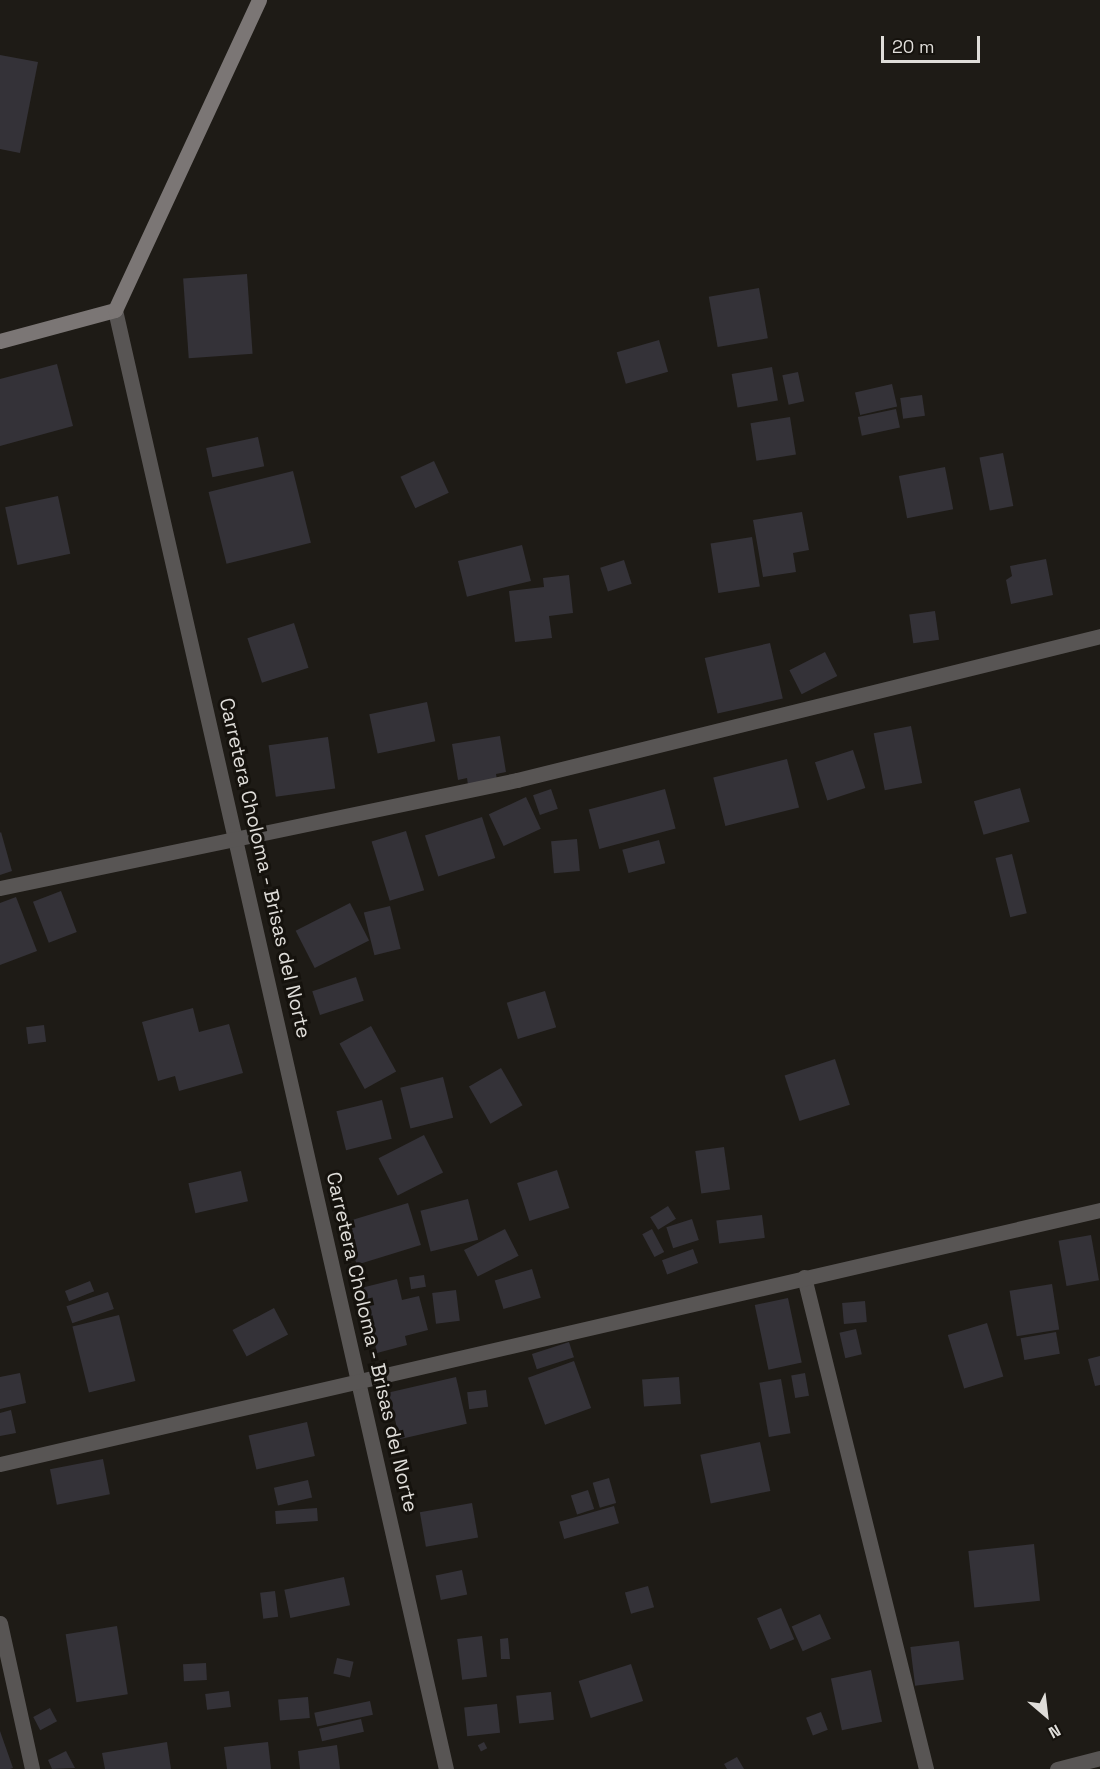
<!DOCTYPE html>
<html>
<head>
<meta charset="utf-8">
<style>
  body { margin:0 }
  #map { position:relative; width:1100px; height:1769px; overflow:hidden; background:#1e1b16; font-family:"Space Grotesk",sans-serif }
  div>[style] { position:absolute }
  .building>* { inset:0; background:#343238; transform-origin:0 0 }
  .street>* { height:15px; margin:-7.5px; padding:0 7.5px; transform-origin:7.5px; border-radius:7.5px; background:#585554 }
  .secondary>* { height:15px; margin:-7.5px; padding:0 7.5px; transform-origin:7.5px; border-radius:7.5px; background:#7b7675 }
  span { translate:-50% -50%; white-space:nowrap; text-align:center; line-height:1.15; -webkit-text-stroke:6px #15120d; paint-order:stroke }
  .street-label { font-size:20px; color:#dfddd9 }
  .north { position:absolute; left:1016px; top:1685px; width:60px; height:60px; -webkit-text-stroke:4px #15120d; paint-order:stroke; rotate:152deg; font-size:16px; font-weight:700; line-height:24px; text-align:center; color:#dfddd9 }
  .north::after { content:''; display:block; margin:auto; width:21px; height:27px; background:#dfddd9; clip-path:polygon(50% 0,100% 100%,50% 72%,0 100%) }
  .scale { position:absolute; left:881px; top:36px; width:99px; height:27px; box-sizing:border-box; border:3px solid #dfddd9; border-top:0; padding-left:8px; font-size:18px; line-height:21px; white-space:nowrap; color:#dfddd9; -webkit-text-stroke:4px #15120d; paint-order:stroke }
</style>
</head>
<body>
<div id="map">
  <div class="building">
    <div style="clip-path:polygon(0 55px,38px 62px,20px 153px,0 149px)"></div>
    <div style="left:247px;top:274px;width:80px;height:64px;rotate:86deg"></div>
    <div style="left:759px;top:288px;width:51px;height:51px;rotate:80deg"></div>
    <div style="left:659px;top:340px;width:33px;height:44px;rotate:74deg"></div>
    <div style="clip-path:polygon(57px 364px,73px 426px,0 446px,0 379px)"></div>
    <div style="left:772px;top:367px;width:34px;height:41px;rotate:80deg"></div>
    <div style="left:798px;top:372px;width:30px;height:16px;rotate:78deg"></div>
    <div style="left:892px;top:384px;width:23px;height:38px;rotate:77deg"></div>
    <div style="left:922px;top:395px;width:21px;height:22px;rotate:82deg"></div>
    <div style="left:896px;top:409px;width:19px;height:39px;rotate:78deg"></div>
    <div style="left:790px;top:417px;width:38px;height:40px;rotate:81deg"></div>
    <div style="left:258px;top:437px;width:30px;height:53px;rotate:78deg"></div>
    <div style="left:1003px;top:453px;width:54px;height:24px;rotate:79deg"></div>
    <div style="left:434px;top:461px;width:35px;height:37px;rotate:65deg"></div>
    <div style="left:945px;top:467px;width:43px;height:47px;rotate:79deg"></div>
    <div style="left:293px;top:471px;width:74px;height:87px;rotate:76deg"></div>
    <div style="left:58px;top:496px;width:59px;height:54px;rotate:78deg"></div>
    <div style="clip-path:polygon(802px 512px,809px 550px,793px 553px,796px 572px,763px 577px,753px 520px)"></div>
    <div style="left:752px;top:537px;width:50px;height:42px;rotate:81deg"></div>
    <div style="left:522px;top:545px;width:37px;height:66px;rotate:76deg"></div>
    <div style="clip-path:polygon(1046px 559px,1053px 595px,1011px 604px,1006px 580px,1012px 576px,1010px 566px)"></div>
    <div style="left:624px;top:560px;width:25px;height:25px;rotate:72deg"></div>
    <div style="clip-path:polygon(569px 575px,573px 613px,549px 616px,552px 638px,515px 642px,509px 591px,544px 587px,543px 578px)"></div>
    <div style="left:935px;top:611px;width:29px;height:26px;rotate:82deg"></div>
    <div style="left:294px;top:623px;width:47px;height:49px;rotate:72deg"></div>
    <div style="left:770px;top:643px;width:57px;height:67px;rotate:77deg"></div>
    <div style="left:825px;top:652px;width:27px;height:40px;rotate:63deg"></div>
    <div style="left:427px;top:702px;width:40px;height:59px;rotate:78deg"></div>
    <div style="left:911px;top:726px;width:58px;height:38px;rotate:79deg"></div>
    <div style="clip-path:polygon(500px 736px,506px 772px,496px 774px,497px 780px,468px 785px,467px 778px,458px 780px,452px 744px)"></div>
    <div style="left:328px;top:737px;width:52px;height:60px;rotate:82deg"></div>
    <div style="left:853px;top:750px;width:40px;height:40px;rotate:72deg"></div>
    <div style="left:787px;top:759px;width:50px;height:76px;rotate:76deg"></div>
    <div style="left:1020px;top:788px;width:35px;height:48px;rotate:74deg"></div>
    <div style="left:551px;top:789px;width:21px;height:19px;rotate:71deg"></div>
    <div style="left:665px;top:789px;width:41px;height:79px;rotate:75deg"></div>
    <div style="left:526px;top:797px;width:35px;height:41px;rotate:65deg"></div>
    <div style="left:482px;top:817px;width:43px;height:60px;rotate:72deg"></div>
    <div style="left:406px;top:831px;width:62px;height:36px;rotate:73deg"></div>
    <div style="clip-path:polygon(1px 832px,12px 871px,0 875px,0 833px)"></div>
    <div style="left:577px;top:839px;width:32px;height:26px;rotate:85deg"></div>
    <div style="left:659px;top:840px;width:24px;height:38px;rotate:75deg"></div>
    <div style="left:1012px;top:854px;width:61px;height:17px;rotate:76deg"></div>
    <div style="left:61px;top:891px;width:44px;height:30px;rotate:69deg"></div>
    <div style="clip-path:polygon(16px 897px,37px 951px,0 965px,0 903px)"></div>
    <div style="left:350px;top:903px;width:42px;height:61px;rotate:63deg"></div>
    <div style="left:390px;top:906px;width:44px;height:27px;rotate:76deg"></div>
    <div style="left:356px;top:977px;width:25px;height:46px;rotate:72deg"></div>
    <div style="left:545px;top:991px;width:38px;height:40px;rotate:73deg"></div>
    <div style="clip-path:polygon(193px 1008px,199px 1032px,229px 1024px,243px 1073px,179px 1091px,175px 1076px,158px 1081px,142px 1022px)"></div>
    <div style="left:44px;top:1025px;width:17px;height:18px;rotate:83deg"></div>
    <div style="left:371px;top:1026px;width:52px;height:36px;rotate:61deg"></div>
    <div style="left:835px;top:1059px;width:48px;height:53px;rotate:72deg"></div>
    <div style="left:501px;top:1068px;width:43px;height:37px;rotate:60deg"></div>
    <div style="left:443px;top:1077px;width:42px;height:44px;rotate:76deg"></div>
    <div style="left:382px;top:1100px;width:40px;height:47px;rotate:76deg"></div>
    <div style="left:424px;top:1135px;width:42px;height:51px;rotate:63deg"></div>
    <div style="left:724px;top:1147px;width:43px;height:29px;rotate:82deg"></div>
    <div style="left:557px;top:1170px;width:40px;height:42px;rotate:72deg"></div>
    <div style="left:241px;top:1171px;width:31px;height:54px;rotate:77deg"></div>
    <div style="left:468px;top:1199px;width:42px;height:49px;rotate:76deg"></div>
    <div style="left:408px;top:1203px;width:44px;height:67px;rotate:73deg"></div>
    <div style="left:668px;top:1206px;width:15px;height:21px;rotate:58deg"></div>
    <div style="left:762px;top:1215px;width:23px;height:46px;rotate:83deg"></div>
    <div style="left:692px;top:1219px;width:22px;height:27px;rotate:72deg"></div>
    <div style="left:505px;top:1229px;width:30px;height:46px;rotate:63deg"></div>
    <div style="left:652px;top:1229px;width:26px;height:11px;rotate:62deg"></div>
    <div style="left:1091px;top:1235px;width:46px;height:33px;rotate:80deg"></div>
    <div style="left:693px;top:1249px;width:15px;height:33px;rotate:70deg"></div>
    <div style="left:532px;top:1269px;width:30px;height:39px;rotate:73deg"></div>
    <div style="left:424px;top:1275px;width:12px;height:15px;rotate:81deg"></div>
    <div style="clip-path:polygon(397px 1279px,402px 1300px,419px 1296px,428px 1330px,405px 1336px,407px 1345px,377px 1353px,361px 1288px)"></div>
    <div style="left:90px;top:1281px;width:11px;height:27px;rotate:68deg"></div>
    <div style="left:1052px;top:1284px;width:46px;height:43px;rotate:81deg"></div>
    <div style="left:456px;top:1290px;width:31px;height:24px;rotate:83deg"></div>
    <div style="left:108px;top:1292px;width:18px;height:44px;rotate:71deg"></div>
    <div style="left:788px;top:1298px;width:66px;height:34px;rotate:78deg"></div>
    <div style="left:865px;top:1301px;width:21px;height:23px;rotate:85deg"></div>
    <div style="left:274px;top:1308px;width:30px;height:47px;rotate:62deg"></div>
    <div style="left:119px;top:1315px;width:68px;height:48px;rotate:76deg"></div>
    <div style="left:987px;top:1323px;width:56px;height:41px;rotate:73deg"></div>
    <div style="left:856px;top:1329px;width:26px;height:17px;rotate:77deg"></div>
    <div style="left:1056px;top:1332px;width:22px;height:36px;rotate:80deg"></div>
    <div style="left:569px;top:1342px;width:16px;height:39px;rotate:72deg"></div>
    <div style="clip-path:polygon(1100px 1356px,1100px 1385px,1095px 1386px,1088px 1359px)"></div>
    <div style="left:574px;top:1361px;width:50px;height:49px;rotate:70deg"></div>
    <div style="clip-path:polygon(20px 1373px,26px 1403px,0 1409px,0 1377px)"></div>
    <div style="left:805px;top:1373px;width:23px;height:14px;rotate:80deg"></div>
    <div style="left:456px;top:1377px;width:48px;height:69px;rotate:77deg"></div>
    <div style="left:679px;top:1377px;width:27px;height:37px;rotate:86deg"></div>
    <div style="left:781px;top:1379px;width:55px;height:22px;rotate:80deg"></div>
    <div style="left:486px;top:1390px;width:17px;height:19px;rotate:83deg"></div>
    <div style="clip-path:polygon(11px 1410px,16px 1433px,0 1436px,0 1413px)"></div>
    <div style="left:307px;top:1422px;width:35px;height:60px;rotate:77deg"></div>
    <div style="left:760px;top:1442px;width:50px;height:61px;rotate:78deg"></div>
    <div style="left:103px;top:1459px;width:36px;height:54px;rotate:79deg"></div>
    <div style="left:609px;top:1478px;width:26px;height:17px;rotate:74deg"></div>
    <div style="left:308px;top:1480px;width:18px;height:35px;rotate:77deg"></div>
    <div style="left:588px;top:1490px;width:20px;height:18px;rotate:72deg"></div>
    <div style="left:472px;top:1503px;width:35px;height:53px;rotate:80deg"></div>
    <div style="left:614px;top:1506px;width:18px;height:57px;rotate:74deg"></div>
    <div style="left:317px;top:1508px;width:13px;height:42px;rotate:86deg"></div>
    <div style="left:1034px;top:1544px;width:57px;height:66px;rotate:84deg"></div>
    <div style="left:462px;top:1570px;width:25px;height:27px;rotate:78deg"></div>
    <div style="left:344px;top:1577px;width:29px;height:61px;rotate:78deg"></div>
    <div style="left:648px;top:1586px;width:22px;height:24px;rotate:74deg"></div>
    <div style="left:275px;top:1591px;width:26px;height:15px;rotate:83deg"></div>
    <div style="left:781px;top:1608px;width:34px;height:26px;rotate:67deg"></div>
    <div style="left:820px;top:1614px;width:27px;height:31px;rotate:66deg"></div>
    <div style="left:117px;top:1626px;width:69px;height:52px;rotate:81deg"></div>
    <div style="left:482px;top:1636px;width:41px;height:25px;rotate:83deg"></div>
    <div style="clip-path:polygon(508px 1638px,510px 1659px,501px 1659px,500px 1639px)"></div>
    <div style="left:959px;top:1641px;width:39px;height:49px;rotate:83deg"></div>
    <div style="left:337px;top:1658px;width:17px;height:16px;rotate:13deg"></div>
    <div style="left:206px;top:1663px;width:17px;height:23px;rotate:87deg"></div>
    <div style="left:631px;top:1664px;width:39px;height:55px;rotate:72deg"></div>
    <div style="left:871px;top:1670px;width:53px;height:41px;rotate:78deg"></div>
    <div style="left:229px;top:1691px;width:16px;height:24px;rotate:83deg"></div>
    <div style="left:551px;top:1692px;width:28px;height:35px;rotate:84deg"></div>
    <div style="left:308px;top:1697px;width:21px;height:30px;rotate:85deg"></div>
    <div style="left:370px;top:1701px;width:14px;height:57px;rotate:78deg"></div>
    <div style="left:497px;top:1704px;width:29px;height:33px;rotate:84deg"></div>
    <div style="left:50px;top:1708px;width:15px;height:19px;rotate:62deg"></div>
    <div style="left:821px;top:1712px;width:19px;height:16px;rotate:69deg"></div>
    <div style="left:361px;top:1719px;width:13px;height:43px;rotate:77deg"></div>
    <div style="clip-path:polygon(0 1731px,13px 1768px,10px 1769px,0 1769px)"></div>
    <div style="clip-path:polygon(167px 1742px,171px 1769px,105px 1769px,102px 1753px)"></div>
    <div style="clip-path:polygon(268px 1742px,271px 1769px,227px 1769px,224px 1747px)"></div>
    <div style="left:484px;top:1742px;width:7px;height:7px;rotate:63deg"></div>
    <div style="clip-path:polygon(337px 1745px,340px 1769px,300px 1769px,298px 1751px)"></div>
    <div style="clip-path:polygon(66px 1751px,75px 1768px,52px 1769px,48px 1760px)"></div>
    <div style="clip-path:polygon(737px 1757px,744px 1769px,727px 1769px,724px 1764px)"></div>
  </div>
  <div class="street">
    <div style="left:115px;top:310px;width:1496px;rotate:77.22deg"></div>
    <div style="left:0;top:888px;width:528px;rotate:-11.8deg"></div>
    <div style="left:517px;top:780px;width:601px;rotate:-13.87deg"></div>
    <div style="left:804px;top:1277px;width:507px;rotate:76.07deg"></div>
    <div style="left:0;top:1464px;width:1129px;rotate:-13deg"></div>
    <div style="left:0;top:1623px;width:149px;rotate:77.6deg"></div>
    <div style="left:1057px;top:1769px;width:44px;rotate:-14.3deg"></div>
  </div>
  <div class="secondary">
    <div style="left:0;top:341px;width:119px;rotate:-15.1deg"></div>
    <div style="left:115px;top:310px;width:342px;rotate:-65.1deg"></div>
  </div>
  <div class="street-label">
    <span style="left:265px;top:868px;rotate:77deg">Carretera Choloma - Brisas del Norte</span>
    <span style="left:372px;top:1342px;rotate:77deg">Carretera Choloma - Brisas del Norte</span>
  </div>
  <div class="north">N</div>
  <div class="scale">20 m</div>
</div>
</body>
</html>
